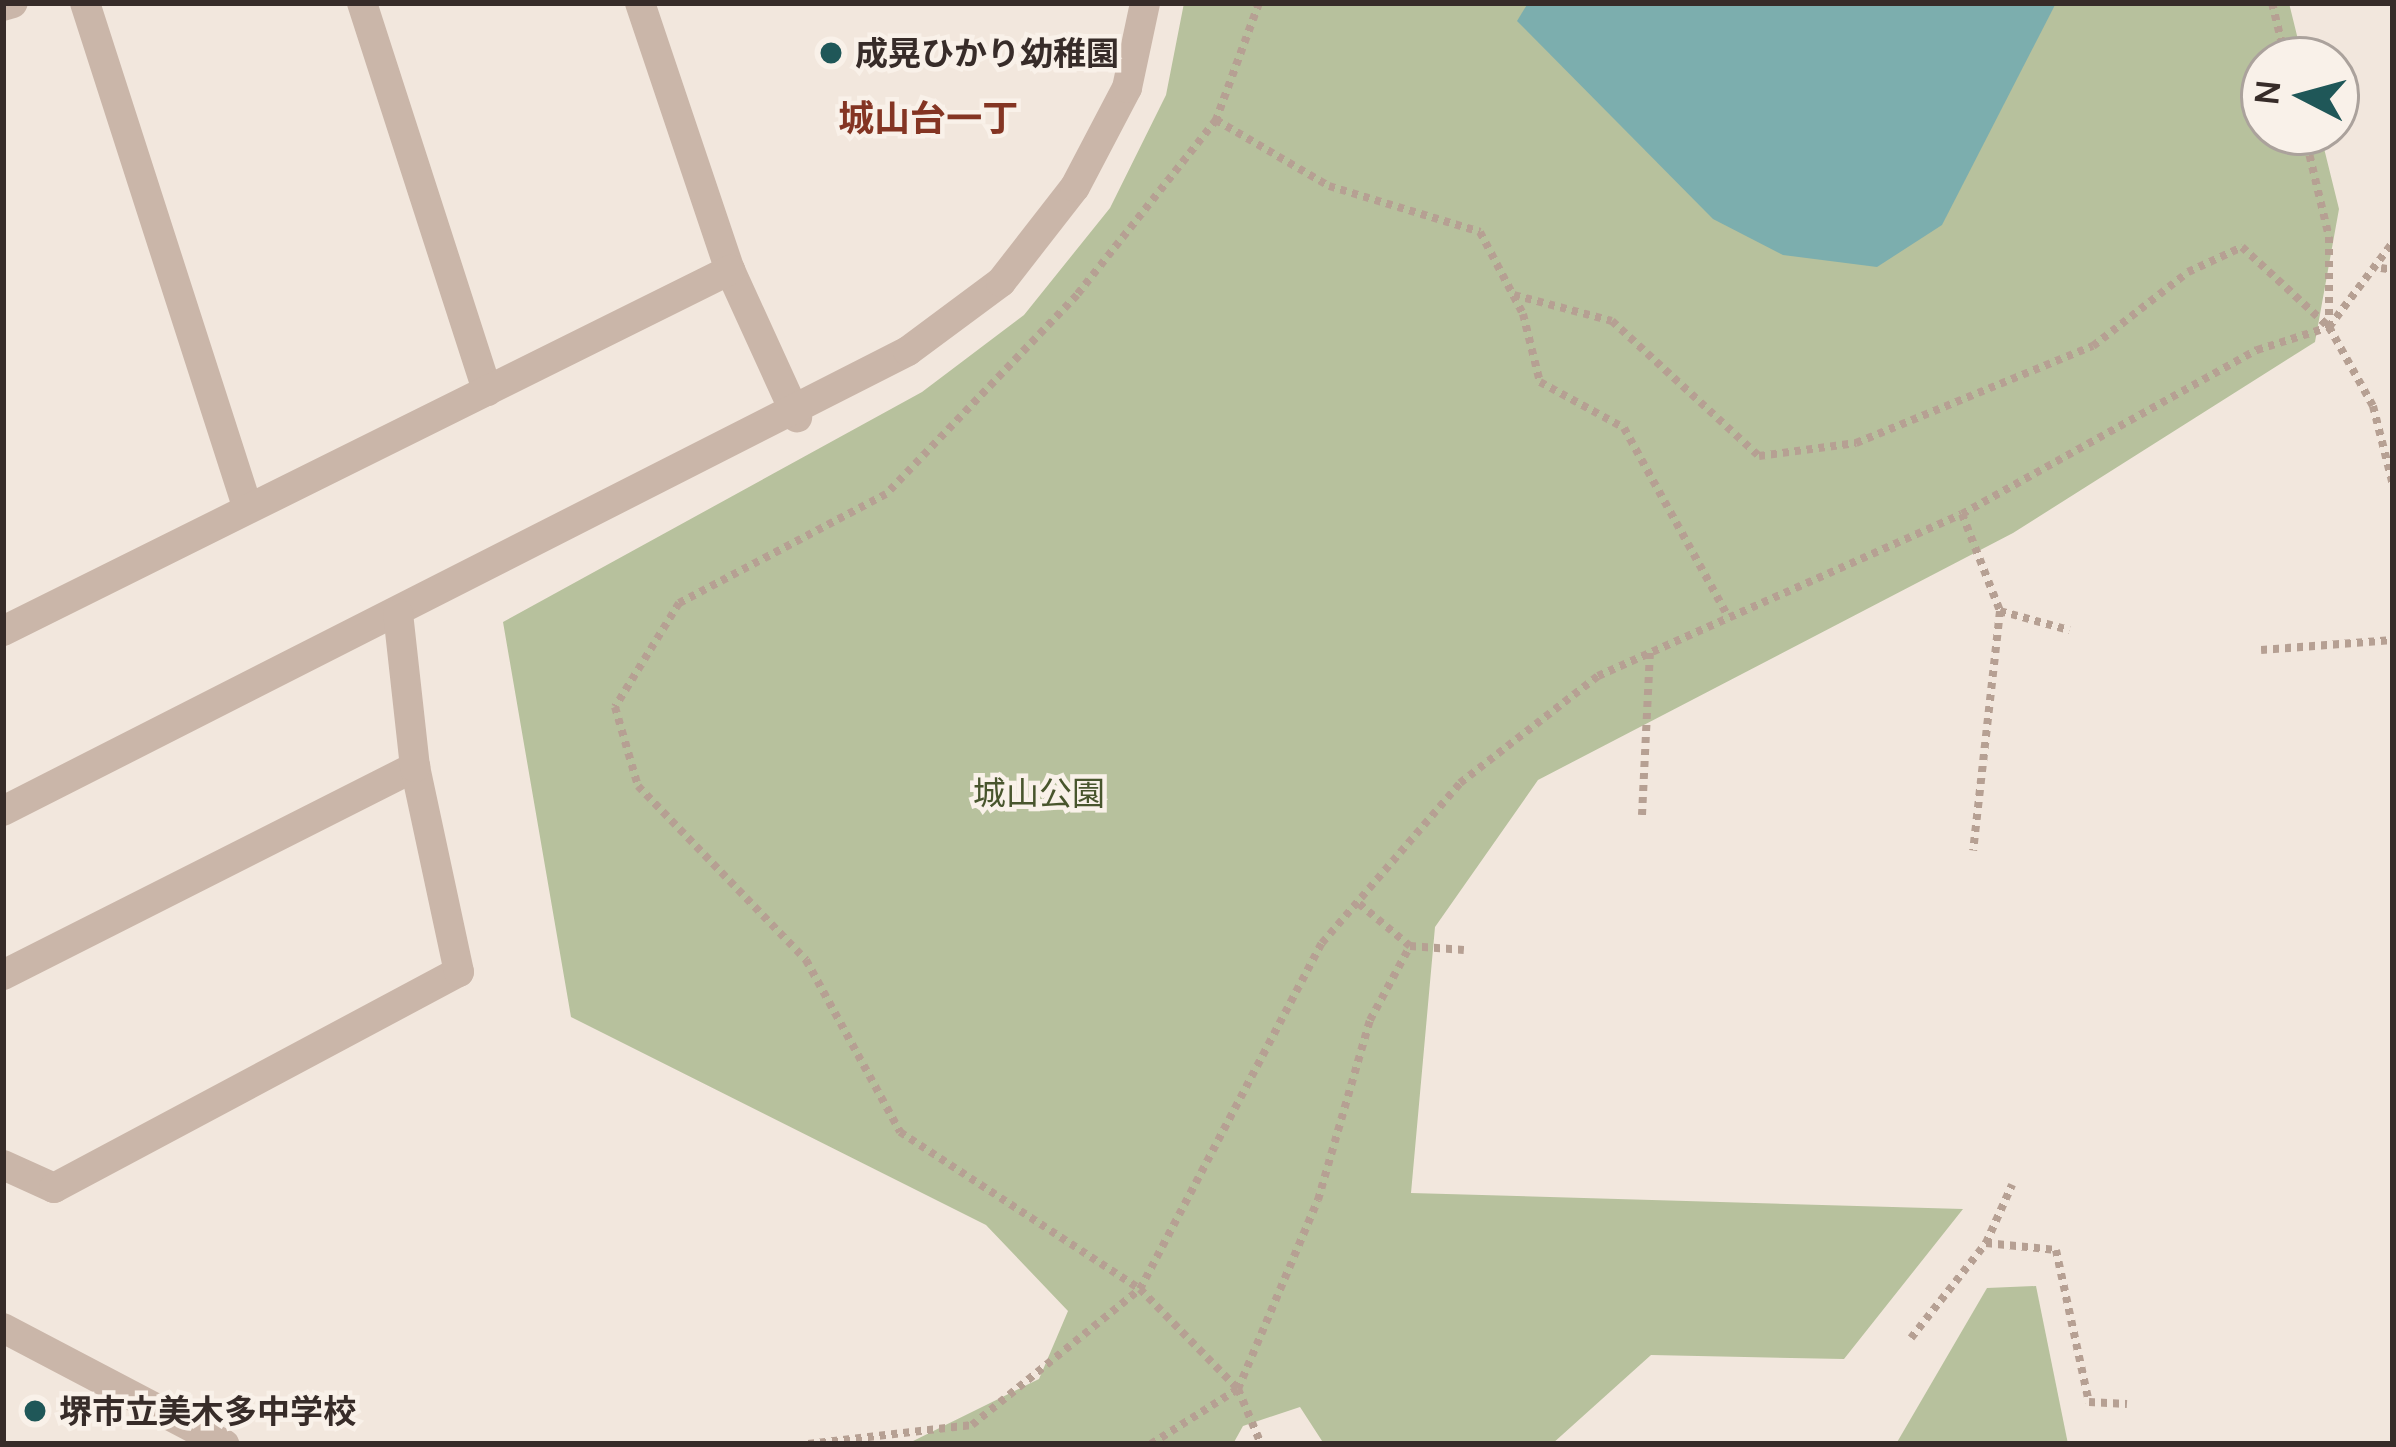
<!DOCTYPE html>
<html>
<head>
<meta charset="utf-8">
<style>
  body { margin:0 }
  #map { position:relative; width:2396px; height:1447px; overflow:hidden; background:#f2e7dd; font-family:Manrope,"Noto Sans JP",sans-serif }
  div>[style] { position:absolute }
  .green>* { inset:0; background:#b7c19d }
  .water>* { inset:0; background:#7caeae }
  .path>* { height:8px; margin-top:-4px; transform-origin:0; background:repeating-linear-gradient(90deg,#b6a093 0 6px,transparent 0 12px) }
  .minor>* { height:30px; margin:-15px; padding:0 15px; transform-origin:15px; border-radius:15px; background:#cab6a9 }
  .dots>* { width:33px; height:33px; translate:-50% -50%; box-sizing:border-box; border:6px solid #f9f1e9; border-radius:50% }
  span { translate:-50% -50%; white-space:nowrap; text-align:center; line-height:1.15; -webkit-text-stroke:9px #f9f1e9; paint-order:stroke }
  .poi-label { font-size:33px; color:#372c29; font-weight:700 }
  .left { translate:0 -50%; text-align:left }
  .park-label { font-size:33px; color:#48552d }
  .neighbourhood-label { font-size:36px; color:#843523; font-weight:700 }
  .frame { position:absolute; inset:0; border:6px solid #372c29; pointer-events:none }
  .north { position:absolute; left:2240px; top:36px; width:120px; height:120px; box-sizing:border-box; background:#f9f1e9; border:3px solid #aba29c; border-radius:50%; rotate:276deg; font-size:33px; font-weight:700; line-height:48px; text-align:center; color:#372c29 }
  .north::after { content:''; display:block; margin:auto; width:42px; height:54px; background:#1f5758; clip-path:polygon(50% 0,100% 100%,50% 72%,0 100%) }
</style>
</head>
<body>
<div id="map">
  <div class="green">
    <div style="clip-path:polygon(1184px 3px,2289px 3px,2303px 60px,2264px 60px,2264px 132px,2320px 132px,2339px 209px,2315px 342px,2013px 533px,1538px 780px,1435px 927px,1411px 1193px,1963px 1209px,1844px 1359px,1651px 1355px,1552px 1444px,1324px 1444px,1300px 1407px,1243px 1426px,1233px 1444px,907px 1444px,1039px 1379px,1068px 1311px,986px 1225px,571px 1017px,503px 622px,922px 392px,1024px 315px,1110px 208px,1166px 95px)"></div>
    <div style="clip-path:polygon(2036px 1286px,2068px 1444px,1896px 1444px,1987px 1288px)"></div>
  </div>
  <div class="water">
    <div style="clip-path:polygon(1528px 3px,2056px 3px,1942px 225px,1877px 267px,1783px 255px,1713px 219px,1517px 21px)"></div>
  </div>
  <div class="path">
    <div style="left:1259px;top:3px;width:125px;rotate:110.2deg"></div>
    <div style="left:1216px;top:120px;width:223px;rotate:128.5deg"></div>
    <div style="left:1077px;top:295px;width:276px;rotate:133.8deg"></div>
    <div style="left:886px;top:494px;width:234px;rotate:152.2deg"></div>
    <div style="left:679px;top:603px;width:122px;rotate:121.6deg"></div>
    <div style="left:615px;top:707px;width:82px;rotate:73.8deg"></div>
    <div style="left:638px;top:786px;width:242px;rotate:46deg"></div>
    <div style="left:806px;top:960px;width:196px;rotate:61.3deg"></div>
    <div style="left:900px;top:1132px;width:287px;rotate:33.2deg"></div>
    <div style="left:1140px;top:1289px;width:140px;rotate:45.6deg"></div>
    <div style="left:1238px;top:1389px;width:60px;rotate:67.3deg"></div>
    <div style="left:2272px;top:3px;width:59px;rotate:76.2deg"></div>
    <div style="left:1216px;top:120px;width:131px;rotate:30.3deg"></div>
    <div style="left:1329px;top:186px;width:158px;rotate:16.9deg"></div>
    <div style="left:1480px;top:232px;width:93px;rotate:62.3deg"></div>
    <div style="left:1523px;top:314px;width:70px;rotate:76deg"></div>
    <div style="left:1540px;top:382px;width:96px;rotate:28.7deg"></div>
    <div style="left:1624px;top:428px;width:211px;rotate:61.1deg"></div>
    <div style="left:2304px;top:132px;width:108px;rotate:76.6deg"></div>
    <div style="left:2329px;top:237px;width:90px;rotate:90deg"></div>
    <div style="left:2329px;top:327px;width:90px;rotate:60.9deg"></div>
    <div style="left:2373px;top:406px;width:81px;rotate:75.8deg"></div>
    <div style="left:2381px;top:268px;width:12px;rotate:9deg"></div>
    <div style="left:1514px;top:295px;width:101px;rotate:14.9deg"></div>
    <div style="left:1612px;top:321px;width:200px;rotate:42.6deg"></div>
    <div style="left:1759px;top:456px;width:98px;rotate:-7.6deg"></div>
    <div style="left:1856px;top:443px;width:256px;rotate:-22.3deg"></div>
    <div style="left:2093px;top:346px;width:120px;rotate:-37.9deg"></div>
    <div style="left:2188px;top:272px;width:60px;rotate:-24.8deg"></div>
    <div style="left:2242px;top:247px;width:117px;rotate:42.6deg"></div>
    <div style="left:1962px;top:514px;width:104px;rotate:68.6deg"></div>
    <div style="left:2000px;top:611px;width:241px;rotate:96.4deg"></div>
    <div style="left:2000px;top:611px;width:72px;rotate:15.4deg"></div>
    <div style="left:2261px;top:650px;width:132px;rotate:-4.3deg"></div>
    <div style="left:1642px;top:815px;width:164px;rotate:-87.2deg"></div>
    <div style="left:1410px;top:946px;width:54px;rotate:4.2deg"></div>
    <div style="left:1986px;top:1243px;width:70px;rotate:5.7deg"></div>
    <div style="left:2056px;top:1250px;width:156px;rotate:77.8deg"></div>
    <div style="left:2089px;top:1402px;width:38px;rotate:3deg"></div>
    <div style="left:1911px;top:1338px;width:121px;rotate:-51.7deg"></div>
    <div style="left:1986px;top:1243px;width:64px;rotate:-65.9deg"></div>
    <div style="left:808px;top:1444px;width:165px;rotate:-6.6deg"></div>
    <div style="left:972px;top:1425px;width:216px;rotate:-39deg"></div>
    <div style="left:1140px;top:1289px;width:391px;rotate:-62.3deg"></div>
    <div style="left:1322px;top:943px;width:211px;rotate:-49.2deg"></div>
    <div style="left:1460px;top:783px;width:175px;rotate:-37.8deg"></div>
    <div style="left:1598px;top:676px;width:398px;rotate:-24deg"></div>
    <div style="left:1962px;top:514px;width:338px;rotate:-29.1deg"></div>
    <div style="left:2257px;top:350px;width:76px;rotate:-17.7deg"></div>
    <div style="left:2329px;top:327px;width:106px;rotate:-53deg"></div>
    <div style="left:1151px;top:1444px;width:103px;rotate:-32.3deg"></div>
    <div style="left:1238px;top:1389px;width:205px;rotate:-67.1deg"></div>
    <div style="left:1318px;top:1200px;width:187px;rotate:-73.9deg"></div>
    <div style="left:1370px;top:1020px;width:84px;rotate:-61.6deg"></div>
    <div style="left:1410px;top:946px;width:69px;rotate:-140.3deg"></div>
  </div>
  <div class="minor">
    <div style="left:85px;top:3px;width:528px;rotate:72.15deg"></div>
    <div style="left:362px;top:3px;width:408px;rotate:72.1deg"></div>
    <div style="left:640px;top:3px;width:282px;rotate:71.4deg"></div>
    <div style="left:730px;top:270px;width:162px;rotate:65.5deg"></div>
    <div style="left:3px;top:6px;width:10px;rotate:-17deg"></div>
    <div style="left:3px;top:631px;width:812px;rotate:-26.41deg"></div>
    <div style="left:3px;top:811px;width:1015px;rotate:-26.94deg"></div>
    <div style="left:908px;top:351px;width:116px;rotate:-36.6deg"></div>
    <div style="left:1001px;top:282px;width:120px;rotate:-52.1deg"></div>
    <div style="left:1075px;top:187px;width:112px;rotate:-62.3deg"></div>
    <div style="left:1127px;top:88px;width:87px;rotate:-78deg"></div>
    <div style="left:3px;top:975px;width:462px;rotate:-26.8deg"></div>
    <div style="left:3px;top:1165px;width:56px;rotate:24.3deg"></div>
    <div style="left:54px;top:1188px;width:459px;rotate:-28.1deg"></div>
    <div style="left:459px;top:972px;width:210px;rotate:-102.1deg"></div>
    <div style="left:415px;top:767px;width:154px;rotate:-96.3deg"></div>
    <div style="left:3px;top:1328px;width:250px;rotate:27.7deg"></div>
  </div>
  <div class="dots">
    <div style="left:831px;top:53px;background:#1f5758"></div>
    <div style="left:35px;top:1411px;background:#1f5758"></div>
  </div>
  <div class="poi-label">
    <span class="left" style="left:855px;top:53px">成晃ひかり幼稚園</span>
    <span class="left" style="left:59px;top:1411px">堺市立美木多中学校</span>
  </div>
  <div class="park-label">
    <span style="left:1039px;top:793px">城山公園</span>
  </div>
  <div class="neighbourhood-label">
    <span style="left:928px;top:118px">城山台一丁</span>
  </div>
  <div class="frame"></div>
  <div class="north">N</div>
</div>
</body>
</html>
